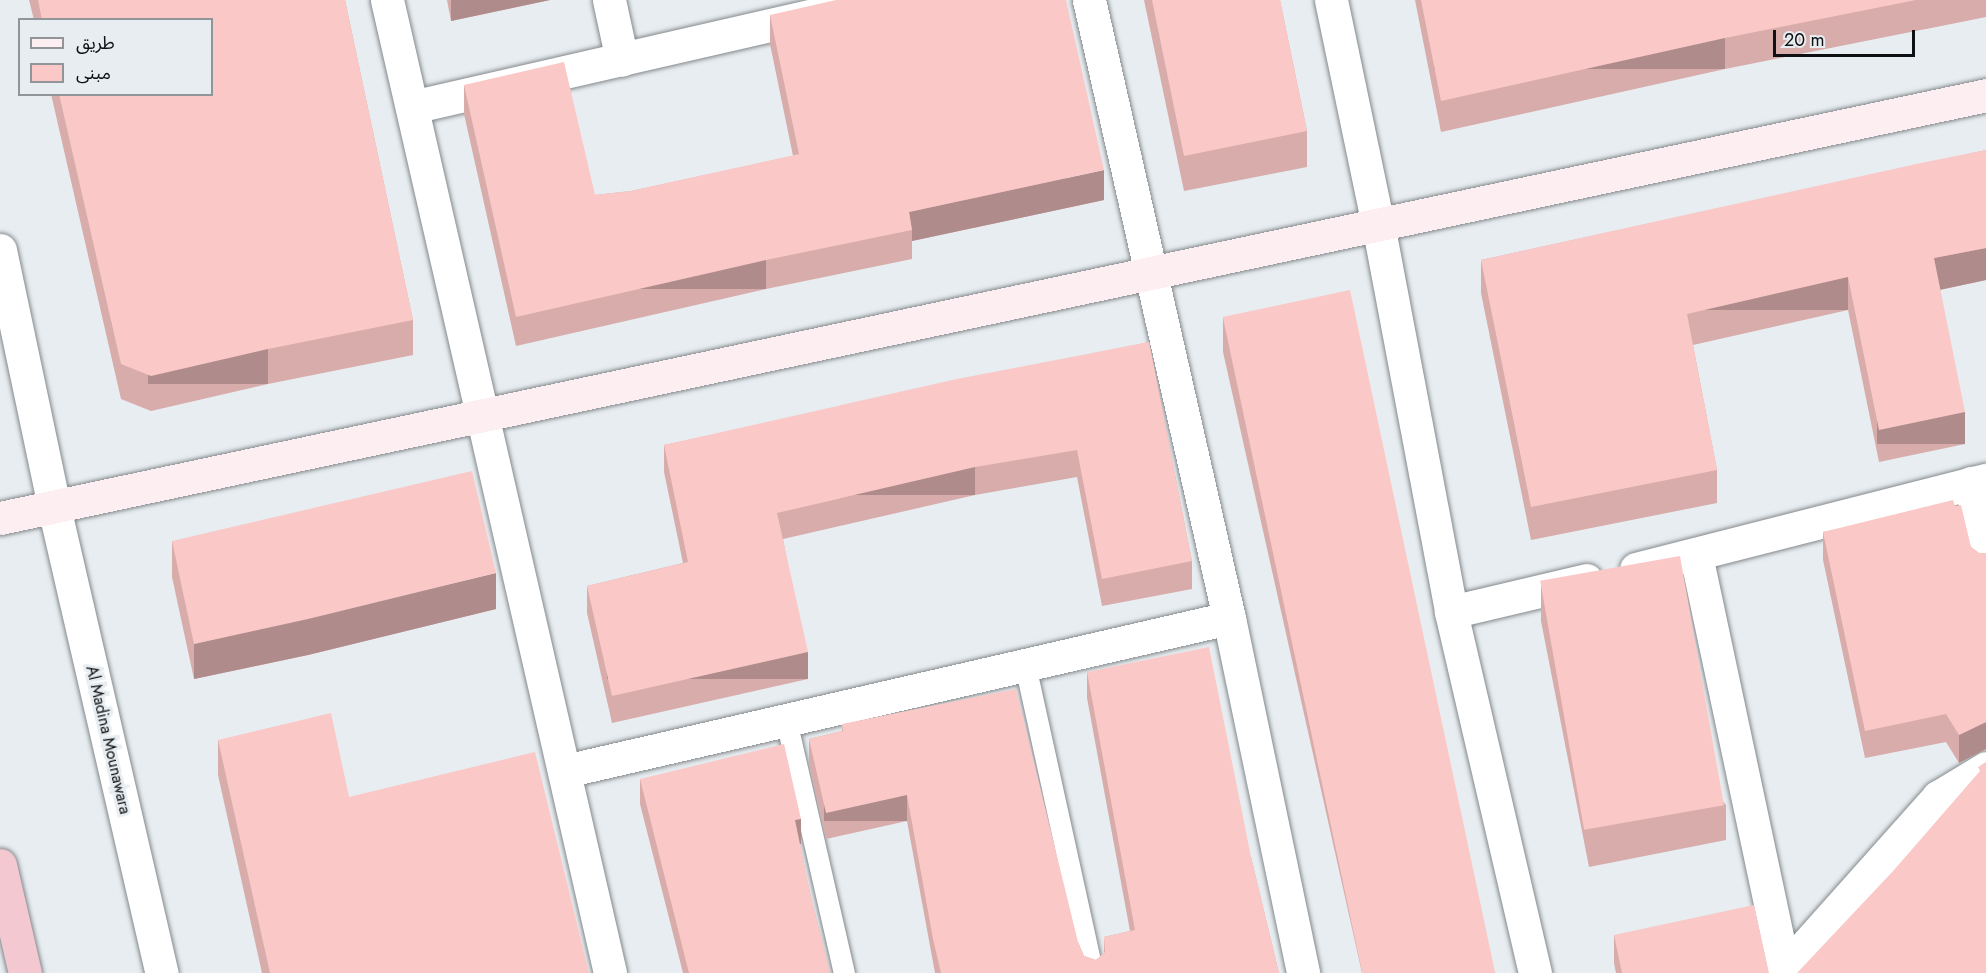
<!DOCTYPE html>
<html>
<head>
<meta charset="utf-8">
<style>
  body { margin:0 }
  #map { position:relative; width:1986px; height:973px; overflow:hidden; background:#e7edf1; font-family:Jost,"Noto Sans Arabic",sans-serif }
  div>[style] { position:absolute }
  .roads { filter:drop-shadow(0 0 2px #84898c) drop-shadow(0 0 2px #84898c) }
  .lane>* { height:21px; margin:-10.5px; padding:0 10.5px; transform-origin:10.5px; border-radius:10.5px; background:#fff }
  .street>* { height:33px; margin:-16.5px; padding:0 16.5px; transform-origin:16.5px; border-radius:16.5px; background:#fff }
  .secondary>* { height:33px; margin:-16.5px; padding:0 16.5px; transform-origin:16.5px; border-radius:16.5px; background:#fceef1 }
  .highway>* { height:33px; margin:-16.5px; padding:0 16.5px; transform-origin:16.5px; border-radius:16.5px; background:#f4c8d0 }
  .wall>* { inset:0; background:#d7acaa }
  .shaded-wall>* { inset:0; background:#af8c8b; transform-origin:0 0 }
  .building>* { inset:0; background:#fac8c6; transform-origin:0 0 }
  span { translate:-50% -50%; white-space:nowrap; text-align:center; line-height:1.15; -webkit-text-stroke:6px #e7edf1; paint-order:stroke }
  .street-label { font-size:16px; color:#0f1012 }
  .legend { position:absolute; left:18px; top:18px; width:195px; height:78px; box-sizing:border-box; background:#e7edf1; border:2px solid #919598; margin:0; padding:8px 10px; list-style:none; font-size:18px; color:#0f1012 }
  .legend li { display:flex; align-items:center; gap:12px; height:30px }
  .legend b { width:30px; border:2px solid #919598 }
  .scale { position:absolute; left:1773px; top:30px; width:142px; height:27px; box-sizing:border-box; border:3px solid #0f1012; border-top:0; padding-left:8px; font-size:18px; line-height:21px; white-space:nowrap; color:#0f1012; -webkit-text-stroke:4px #e7edf1; paint-order:stroke }
</style>
</head>
<body>
<div id="map">
  <div class="roads">
    <div class="lane">
      <div style="left:1025px;top:665px;width:315px;rotate:77.6deg"></div>
      <div style="left:786px;top:720px;width:260px;rotate:77.1deg"></div>
    </div>
    <div class="street">
      <div style="left:387px;top:0;width:998px;rotate:77.09deg"></div>
      <div style="left:609px;top:0;width:61px;rotate:77.8deg"></div>
      <div style="left:1089px;top:0;width:634px;rotate:77.24deg"></div>
      <div style="left:1229px;top:618px;width:363px;rotate:78.2deg"></div>
      <div style="left:1331px;top:0;width:229px;rotate:78.2deg"></div>
      <div style="left:1378px;top:224px;width:395px;rotate:79.3deg"></div>
      <div style="left:1451px;top:612px;width:371px;rotate:76.9deg"></div>
      <div style="left:412px;top:107px;width:479px;rotate:-12.9deg"></div>
      <div style="left:0;top:250px;width:263px;rotate:78.1deg"></div>
      <div style="left:54px;top:507px;width:478px;rotate:77deg"></div>
      <div style="left:1971px;top:483px;width:81px;rotate:79.4deg"></div>
      <div style="left:1696px;top:555px;width:427px;rotate:78deg"></div>
      <div style="left:1636px;top:569px;width:361px;rotate:-14.3deg"></div>
      <div style="left:1451px;top:612px;width:139px;rotate:-13.3deg"></div>
      <div style="left:565px;top:771px;width:681px;rotate:-12.98deg"></div>
      <div style="left:1784px;top:970px;width:232px;rotate:-48.3deg"></div>
      <div style="left:1938px;top:797px;width:56px;rotate:-31.1deg"></div>
    </div>
    <div class="secondary">
      <div style="left:0;top:518px;width:2031px;rotate:-12.02deg"></div>
    </div>
    <div class="highway">
      <div style="left:0;top:865px;width:111px;rotate:77deg"></div>
    </div>
  </div>
  <div class="wall">
    <div style="clip-path:polygon(29px 0,345px 0,413px 320px,413px 355px,268px 384px,151px 411px,121px 399px,51px 94px,212px 94px,212px 20px,34px 20px)"></div>
    <div style="clip-path:polygon(447px 0,550px 0,451px 21px)"></div>
    <div style="clip-path:polygon(1144px 0,1280px 0,1307px 131px,1307px 167px,1184px 191px)"></div>
    <div style="clip-path:polygon(1415px 0,1986px 0,1986px 17px,1725px 69px,1441px 132px)"></div>
    <div style="clip-path:polygon(770px 15px,1104px 200px,912px 241px,912px 259px,766px 289px,516px 346px,464px 114px,464px 85px,595px 195px,631px 191px,793px 156px,770px 44px)"></div>
    <div style="clip-path:polygon(1986px 150px,1986px 280px,1940px 290px,1965px 444px,1879px 462px,1848px 310px,1693px 345px,1717px 470px,1717px 503px,1531px 540px,1481px 293px,1481px 260px)"></div>
    <div style="clip-path:polygon(1223px 316px,1492px 973px,1362px 973px,1223px 352px)"></div>
    <div style="clip-path:polygon(1149px 342px,1192px 561px,1192px 589px,1102px 606px,1077px 477px,975px 495px,783px 539px,808px 679px,612px 723px,587px 613px,587px 586px,683px 563px,664px 472px,664px 445px)"></div>
    <div style="clip-path:polygon(1955px 506px,1971px 547px,1979px 553px,1986px 553px,1986px 749px,1959px 763px,1946px 742px,1865px 758px,1823px 560px,1823px 532px)"></div>
    <div style="clip-path:polygon(172px 541px,496px 609px,308px 655px,194px 679px,172px 577px)"></div>
    <div style="clip-path:polygon(1541px 585px,1726px 805px,1726px 840px,1589px 867px,1541px 621px)"></div>
    <div style="clip-path:polygon(1087px 672px,1251px 857px,1279px 973px,935px 973px,907px 821px,826px 839px,809px 764px,809px 739px,842px 731px,842px 724px,1078px 942px,1084px 956px,1096px 960px,1104px 953px,1104px 937px,1130px 931px,1087px 698px)"></div>
    <div style="clip-path:polygon(218px 740px,349px 797px,589px 973px,262px 973px,218px 775px)"></div>
    <div style="clip-path:polygon(640px 779px,801px 844px,800px 845px,810px 893px,830px 973px,683px 973px,640px 804px)"></div>
    <div style="clip-path:polygon(1614px 935px,1769px 973px,1616px 973px,1614px 963px)"></div>
  </div>
  <div class="shaded-wall">
    <div style="clip-path:polygon(451px 0,550px 0,451px 21px)"></div>
    <div style="left:1725px;top:38px;width:31px;height:291px;rotate:90deg"></div>
    <div style="clip-path:polygon(1104px 170px,1104px 200px,912px 241px,912px 230px,909px 212px)"></div>
    <div style="clip-path:polygon(1986px 248px,1986px 280px,1934px 291px,1934px 258px)"></div>
    <div style="left:766px;top:260px;width:29px;height:256px;rotate:90deg"></div>
    <div style="left:1848px;top:277px;width:33px;height:165px;rotate:90deg"></div>
    <div style="left:268px;top:349px;width:35px;height:120px;rotate:90deg"></div>
    <div style="left:1965px;top:412px;width:32px;height:88px;rotate:90deg"></div>
    <div style="left:975px;top:467px;width:28px;height:203px;rotate:90deg"></div>
    <div style="clip-path:polygon(496px 573px,496px 609px,308px 655px,194px 679px,194px 644px)"></div>
    <div style="left:808px;top:652px;width:27px;height:201px;rotate:90deg"></div>
    <div style="clip-path:polygon(1986px 722px,1986px 749px,1959px 763px,1959px 735px)"></div>
    <div style="left:907px;top:795px;width:26px;height:83px;rotate:90deg"></div>
    <div style="left:801px;top:819px;width:25px;height:6px;rotate:90deg"></div>
  </div>
  <div class="building">
    <div style="clip-path:polygon(38px 0,345px 0,413px 320px,268px 349px,151px 376px,121px 364px,59px 94px,212px 94px,212px 20px,42px 20px)"></div>
    <div style="clip-path:polygon(836px 0,1066px 0,1104px 170px,909px 212px,912px 230px,766px 260px,516px 317px,464px 85px,564px 62px,595px 195px,631px 191px,799px 154px,770px 15px)"></div>
    <div style="clip-path:polygon(1152px 0,1280px 0,1307px 131px,1184px 156px)"></div>
    <div style="clip-path:polygon(1421px 0,1916px 0,1725px 38px,1441px 101px)"></div>
    <div style="clip-path:polygon(1986px 150px,1986px 248px,1934px 258px,1965px 412px,1879px 430px,1848px 277px,1687px 314px,1717px 470px,1531px 507px,1481px 260px,1921px 163px)"></div>
    <div style="left:1350px;top:290px;width:698px;height:130px;rotate:78deg"></div>
    <div style="clip-path:polygon(1149px 342px,1192px 561px,1102px 579px,1077px 450px,975px 467px,777px 513px,808px 652px,612px 696px,587px 586px,688px 562px,664px 445px,957px 379px)"></div>
    <div style="clip-path:polygon(472px 471px,496px 573px,308px 619px,194px 644px,172px 541px)"></div>
    <div style="clip-path:polygon(1953px 500px,1955px 506px,1961px 505px,1971px 547px,1979px 553px,1986px 553px,1986px 722px,1959px 735px,1946px 714px,1865px 731px,1823px 532px)"></div>
    <div style="left:1680px;top:556px;width:253px;height:142px;rotate:80deg"></div>
    <div style="clip-path:polygon(1209px 647px,1251px 857px,1279px 973px,941px 973px,933px 939px,907px 795px,826px 813px,809px 739px,843px 731px,842px 724px,1016px 689px,1078px 942px,1084px 956px,1096px 960px,1105px 952px,1104px 937px,1135px 930px,1087px 672px)"></div>
    <div style="clip-path:polygon(331px 713px,349px 797px,535px 752px,589px 973px,270px 973px,218px 740px)"></div>
    <div style="clip-path:polygon(784px 744px,801px 819px,795px 820px,810px 893px,830px 973px,689px 973px,640px 779px)"></div>
    <div style="clip-path:polygon(1986px 762px,1986px 973px,1797px 973px,1894px 870px,1980px 771px,1978px 767px)"></div>
    <div style="clip-path:polygon(1754px 905px,1769px 973px,1622px 973px,1614px 935px)"></div>
  </div>
  <div class="street-label">
    <span style="left:108px;top:740px;rotate:77deg">Al Madina Mounawara</span>
  </div>
  <ul class="legend">
  <li><b style="height:8px;background:#fceef1"></b>طريق</li>
  <li><b style="height:16px;background:#fac8c6"></b>مبنى</li>
  </ul>
  <div class="scale">20 m</div>
</div>
</body>
</html>
